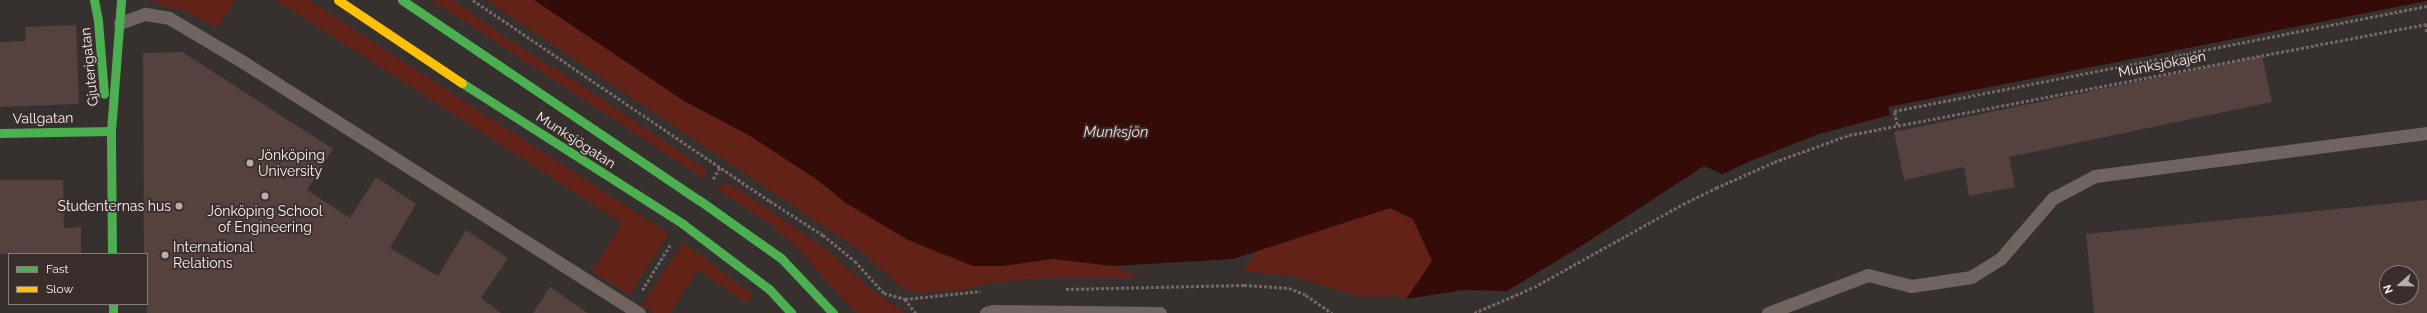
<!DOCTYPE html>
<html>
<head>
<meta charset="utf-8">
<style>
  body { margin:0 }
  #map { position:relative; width:2427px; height:313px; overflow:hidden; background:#36302f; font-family:Raleway,sans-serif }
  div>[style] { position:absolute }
  .green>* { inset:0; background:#622217 }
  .water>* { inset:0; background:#340b06 }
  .pier>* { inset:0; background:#36302f }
  .building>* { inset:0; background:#55423e }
  .path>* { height:2.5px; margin-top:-1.25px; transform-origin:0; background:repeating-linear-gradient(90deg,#726866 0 3px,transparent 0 5px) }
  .lane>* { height:13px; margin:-6.5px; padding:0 6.5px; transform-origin:6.5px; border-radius:6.5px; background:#706461 }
  .fast>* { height:9px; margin:-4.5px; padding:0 4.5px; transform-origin:4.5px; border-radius:4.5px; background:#4caf50 }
  .slow>* { height:9px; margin:-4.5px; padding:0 4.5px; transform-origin:4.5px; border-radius:4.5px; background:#ffc107 }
  .dots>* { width:11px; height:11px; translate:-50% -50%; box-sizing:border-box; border:2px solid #392e2c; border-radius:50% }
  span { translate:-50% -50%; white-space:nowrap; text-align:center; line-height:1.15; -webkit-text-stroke:3.5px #392e2c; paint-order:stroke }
  .street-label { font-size:14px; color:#f9f1f0 }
  .poi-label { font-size:14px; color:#f9f1f0 }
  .left { translate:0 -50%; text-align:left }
  .right { translate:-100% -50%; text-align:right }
  .water-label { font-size:15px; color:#f6dbd5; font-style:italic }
  .legend { position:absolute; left:8px; top:253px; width:140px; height:52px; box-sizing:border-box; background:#392e2c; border:1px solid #867c7a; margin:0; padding:5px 7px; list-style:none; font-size:12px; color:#f9f1f0 }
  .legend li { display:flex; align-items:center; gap:8px; height:20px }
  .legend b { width:20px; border:1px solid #867c7a }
  .north { position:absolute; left:2379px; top:265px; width:40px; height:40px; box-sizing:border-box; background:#392e2c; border:1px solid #867c7a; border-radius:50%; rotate:250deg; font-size:11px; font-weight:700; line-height:16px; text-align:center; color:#f9f1f0 }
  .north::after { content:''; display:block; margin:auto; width:14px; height:18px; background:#b5adac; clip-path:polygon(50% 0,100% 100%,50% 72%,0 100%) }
</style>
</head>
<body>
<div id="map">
  <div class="green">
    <div style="clip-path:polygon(151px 0,235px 0,217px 28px,183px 10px,166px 7px)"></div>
    <div style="clip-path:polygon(276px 0,309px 0,669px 234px,629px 295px,592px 271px,622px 223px)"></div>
    <div style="clip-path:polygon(432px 0,453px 0,514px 43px,598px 96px,705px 169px,707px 173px,704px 179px)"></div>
    <div style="clip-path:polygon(486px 0,534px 0,684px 101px,752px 137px,819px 181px,846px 203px,908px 240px,935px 250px,1001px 266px,1053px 259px,1113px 266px,1140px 277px,1045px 278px,995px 282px,962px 290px,922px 293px,903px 289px,862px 252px)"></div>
    <div style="clip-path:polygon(724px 184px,732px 185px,825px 248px,871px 289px,905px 313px,856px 313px,799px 250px,770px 224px,717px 189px)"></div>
    <div style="clip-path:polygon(1390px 208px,1413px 219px,1432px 261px,1406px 299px,1395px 296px,1361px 297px,1292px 276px,1243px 271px,1257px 251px)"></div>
    <div style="clip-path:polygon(683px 242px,753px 295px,749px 302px,747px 303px,698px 270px,670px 313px,653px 313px,642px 305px)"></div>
  </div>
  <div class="water">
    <div style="clip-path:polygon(534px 0,2427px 0,2427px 1px,1888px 107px,1894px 132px,1840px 145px,1733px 190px,1720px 173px,1704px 166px,1586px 243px,1507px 291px,1463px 290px,1406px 299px,1432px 261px,1413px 219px,1390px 208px,1233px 259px,1113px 266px,1053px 259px,1001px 266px,973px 266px,908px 240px,846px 203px,819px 181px,752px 137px,684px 101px)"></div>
  </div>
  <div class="pier">
    <div style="clip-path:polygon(1890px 115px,1894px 132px,1840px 145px,1732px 192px,1719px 176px,1750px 161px,1819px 134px)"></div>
  </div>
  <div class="building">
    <div style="clip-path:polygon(76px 25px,79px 104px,0 107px,0 42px,26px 41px,25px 27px)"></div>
    <div style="clip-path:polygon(182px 52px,333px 149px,307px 190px,350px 218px,376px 177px,416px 204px,390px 248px,438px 276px,466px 230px,508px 258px,481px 298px,501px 313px,147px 313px,147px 254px,144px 254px,143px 53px)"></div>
    <div style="clip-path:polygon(2262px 56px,2272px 102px,2009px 157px,2015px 187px,1969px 196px,1964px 167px,1904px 180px,1894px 132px)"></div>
    <div style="clip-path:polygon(0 180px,63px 180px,64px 228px,81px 227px,81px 254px,0 254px)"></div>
    <div style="clip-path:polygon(evenodd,2427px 200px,2427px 313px,2094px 313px,2086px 234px,2427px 200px,2387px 273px,2411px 273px,2411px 297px,2387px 297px,2387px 273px)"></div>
    <div style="clip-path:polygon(550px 287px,588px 313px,533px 313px)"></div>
  </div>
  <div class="path">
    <div style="left:473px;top:0;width:359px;rotate:34.1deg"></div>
    <div style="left:770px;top:201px;width:63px;rotate:32.7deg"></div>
    <div style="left:823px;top:235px;width:41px;rotate:39.1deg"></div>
    <div style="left:855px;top:261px;width:43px;rotate:47.8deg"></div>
    <div style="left:884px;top:293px;width:22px;rotate:16deg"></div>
    <div style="left:905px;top:299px;width:18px;rotate:52deg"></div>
    <div style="left:1897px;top:125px;width:14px;rotate:-102deg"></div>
    <div style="left:1894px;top:111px;width:543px;rotate:-11.14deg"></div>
    <div style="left:713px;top:179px;width:14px;rotate:-60deg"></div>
    <div style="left:1066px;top:289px;width:178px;rotate:-1.3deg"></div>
    <div style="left:1244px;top:285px;width:45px;rotate:3.8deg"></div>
    <div style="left:1289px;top:288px;width:18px;rotate:22deg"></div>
    <div style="left:1306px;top:295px;width:32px;rotate:35deg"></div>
    <div style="left:642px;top:290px;width:53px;rotate:-58.1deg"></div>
    <div style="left:905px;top:299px;width:76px;rotate:-6deg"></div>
    <div style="left:1474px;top:313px;width:65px;rotate:-23.4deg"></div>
    <div style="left:1534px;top:287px;width:171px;rotate:-29.1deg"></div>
    <div style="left:1683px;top:204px;width:37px;rotate:-26deg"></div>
    <div style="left:1716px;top:188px;width:64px;rotate:-24.1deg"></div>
    <div style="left:1774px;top:162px;width:80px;rotate:-19.8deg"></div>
    <div style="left:1849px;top:135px;width:588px;rotate:-10.89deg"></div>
    <div style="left:2426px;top:24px;width:9px;rotate:84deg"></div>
  </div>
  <div class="lane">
    <div style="left:120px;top:23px;width:27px;rotate:-20deg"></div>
    <div style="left:145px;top:14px;width:24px;rotate:9deg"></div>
    <div style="left:169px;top:18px;width:86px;rotate:30.7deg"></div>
    <div style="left:243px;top:62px;width:469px;rotate:32.4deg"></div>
    <div style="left:986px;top:313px;width:7px;rotate:-16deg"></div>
    <div style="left:993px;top:311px;width:167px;rotate:0.7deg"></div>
    <div style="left:1768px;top:313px;width:107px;rotate:-20.8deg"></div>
    <div style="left:1868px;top:275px;width:44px;rotate:14.3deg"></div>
    <div style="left:1911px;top:286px;width:61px;rotate:-8.5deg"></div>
    <div style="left:1971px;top:277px;width:36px;rotate:-32deg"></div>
    <div style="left:2001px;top:258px;width:79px;rotate:-49.1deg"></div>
    <div style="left:2053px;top:198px;width:47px;rotate:-27.6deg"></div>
    <div style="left:2095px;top:176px;width:335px;rotate:-7.4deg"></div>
  </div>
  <div class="fast">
    <div style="left:94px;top:0;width:21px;rotate:79deg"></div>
    <div style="left:98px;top:21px;width:73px;rotate:85.3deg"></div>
    <div style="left:402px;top:0;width:358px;rotate:34deg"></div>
    <div style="left:699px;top:200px;width:100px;rotate:35.3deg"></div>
    <div style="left:781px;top:258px;width:76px;rotate:46.6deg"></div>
    <div style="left:462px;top:83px;width:262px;rotate:32.5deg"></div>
    <div style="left:683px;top:224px;width:108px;rotate:37.1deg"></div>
    <div style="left:769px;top:289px;width:33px;rotate:47deg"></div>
    <div style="left:0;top:133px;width:111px;rotate:-1deg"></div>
    <div style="left:112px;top:254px;width:123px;rotate:-90.5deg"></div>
    <div style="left:111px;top:131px;width:131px;rotate:-85.6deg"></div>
    <div style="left:113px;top:304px;width:9px;rotate:90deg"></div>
  </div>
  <div class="slow">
    <div style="left:338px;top:0;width:149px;rotate:33.8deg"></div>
  </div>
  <div class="dots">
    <div style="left:250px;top:163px;background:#b5adac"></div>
    <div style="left:265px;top:196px;background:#b5adac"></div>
    <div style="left:179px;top:206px;background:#b5adac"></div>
    <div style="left:165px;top:255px;background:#b5adac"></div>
  </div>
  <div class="street-label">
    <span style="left:2162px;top:64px;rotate:-11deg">Munksjökajen</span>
    <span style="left:89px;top:67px;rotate:-96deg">Gjuterigatan</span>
    <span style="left:43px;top:118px;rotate:-1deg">Vallgatan</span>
    <span style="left:576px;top:140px;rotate:33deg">Munksjögatan</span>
  </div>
  <div class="poi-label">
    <span class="left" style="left:258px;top:163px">Jönköping<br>University</span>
    <span class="right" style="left:171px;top:206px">Studenternas hus</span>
    <span style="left:265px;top:219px">Jönköping School<br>of Engineering</span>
    <span class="left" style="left:173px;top:255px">International<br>Relations</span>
  </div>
  <div class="water-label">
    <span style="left:1116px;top:133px">Munksjön</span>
  </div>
  <ul class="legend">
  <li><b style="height:5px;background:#4caf50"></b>Fast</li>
  <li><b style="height:5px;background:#ffc107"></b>Slow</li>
  </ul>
  <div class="north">N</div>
</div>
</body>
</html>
